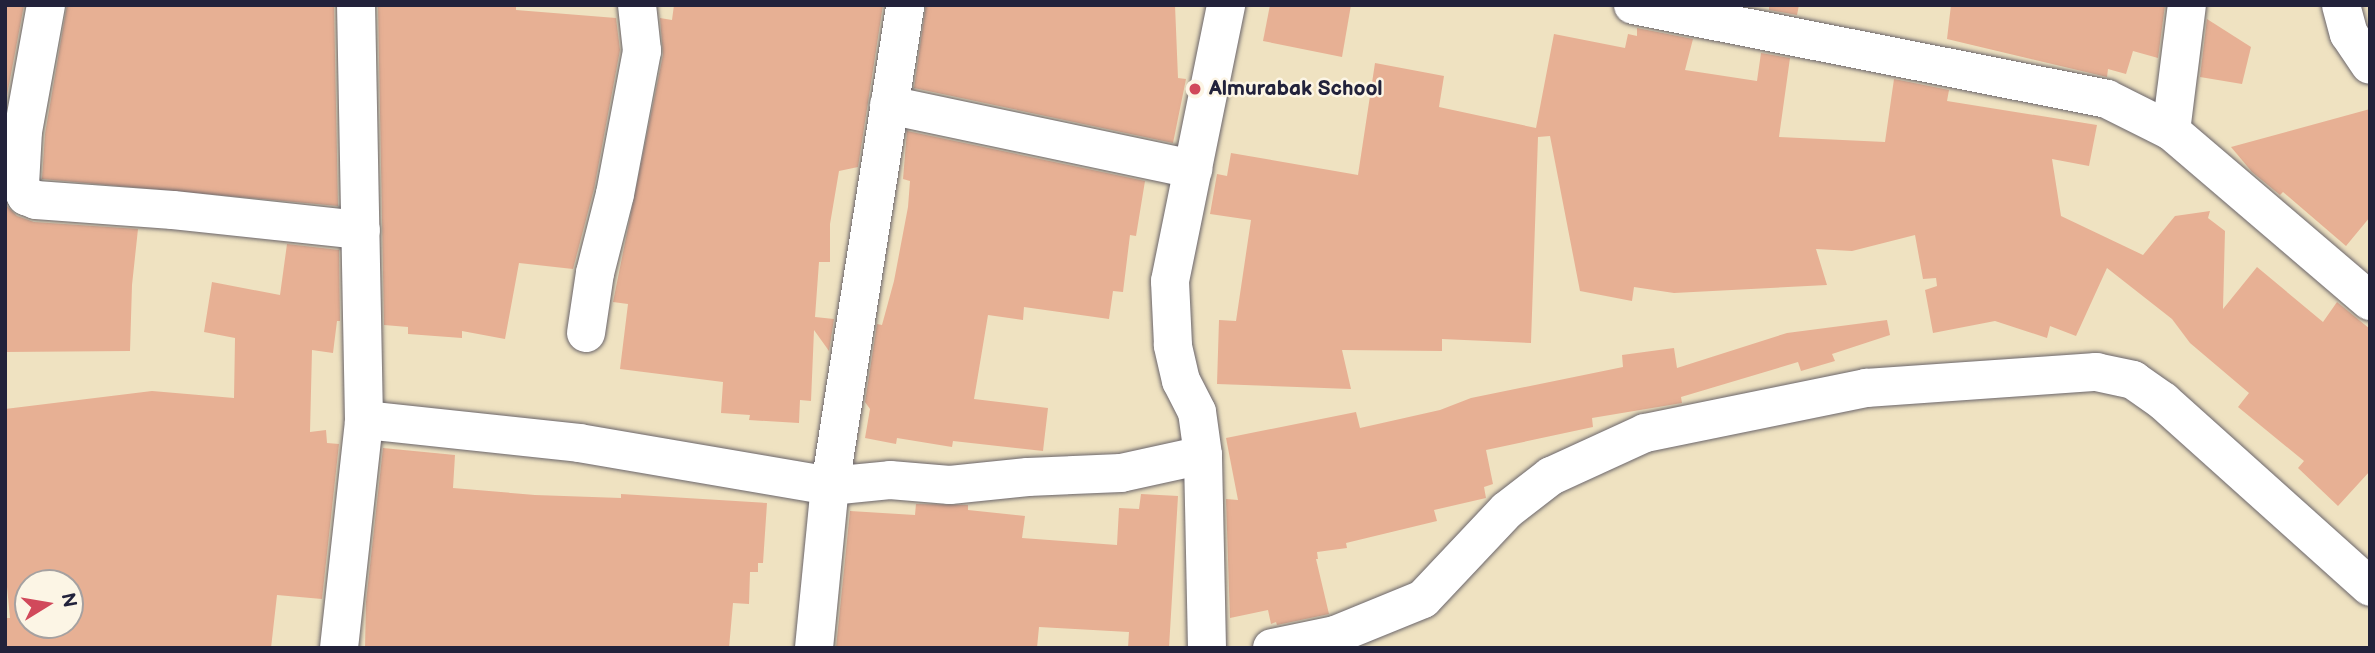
<!DOCTYPE html>
<html>
<head>
<meta charset="utf-8">
<style>
  body { margin:0 }
  #map { position:relative; width:2375px; height:653px; overflow:hidden; background:#efe2c1; font-family:"Balsamiq Sans",sans-serif }
  div>[style] { position:absolute }
  .building>* { inset:0; background:#e7b094 }
  .roads { filter:drop-shadow(0 0 2px #6a656a) drop-shadow(0 0 2px #6a656a) }
  .minor>* { height:38px; margin:-19px; padding:0 19px; transform-origin:19px; border-radius:19px; background:#fff }
  .dots>* { width:19px; height:19px; translate:-50% -50%; box-sizing:border-box; border:4px solid #fcf5e5; border-radius:50% }
  span { translate:-50% -50%; white-space:nowrap; text-align:center; line-height:1.15; -webkit-text-stroke:5px #fcf5e5; paint-order:stroke }
  .poi-label { font-size:21px; color:#22223b; font-weight:700 }
  .left { translate:0 -50%; text-align:left }
  .frame { position:absolute; inset:0; border:7px solid #22223b; pointer-events:none }
  .north { position:absolute; left:14px; top:569px; width:70px; height:70px; box-sizing:border-box; background:#fcf5e5; border:2px solid #a5a1a1; border-radius:50%; rotate:79deg; font-size:19px; font-weight:700; line-height:28px; text-align:center; color:#22223b }
  .north::after { content:''; display:block; margin:auto; width:24px; height:32px; background:#d1495b; clip-path:polygon(50% 0,100% 100%,50% 72%,0 100%) }
</style>
</head>
<body>
<div id="map">
  <div class="building">
    <div style="clip-path:polygon(5px 5px,24px 5px,5px 106px)"></div>
    <div style="clip-path:polygon(67px 5px,334px 5px,338px 206px,42px 179px,45px 134px)"></div>
    <div style="clip-path:polygon(378px 5px,516px 5px,516px 10px,616px 18px,620px 50px,594px 189px,573px 269px,519px 263px,505px 339px,462px 331px,462px 338px,408px 334px,408px 327px,384px 325px)"></div>
    <div style="clip-path:polygon(674px 5px,883px 5px,858px 167px,839px 171px,830px 224px,830px 262px,819px 262px,815px 317px,834px 319px,829px 351px,814px 330px,811px 401px,800px 400px,799px 423px,749px 420px,750px 415px,721px 413px,723px 382px,620px 369px,628px 304px,613px 302px,663px 55px,660px 18px,672px 20px)"></div>
    <div style="clip-path:polygon(926px 5px,1175px 5px,1178px 78px,1186px 79px,1173px 143px,914px 88px)"></div>
    <div style="clip-path:polygon(1270px 5px,1351px 5px,1342px 57px,1263px 41px)"></div>
    <div style="clip-path:polygon(1769px 5px,1799px 5px,1797px 15px,1769px 10px)"></div>
    <div style="clip-path:polygon(1951px 5px,2165px 5px,2158px 58px,2133px 51px,2126px 74px,2108px 69px,2107px 77px,1947px 39px)"></div>
    <div style="clip-path:polygon(2207px 19px,2251px 47px,2242px 84px,2200px 77px)"></div>
    <div style="clip-path:polygon(1637px 28px,1693px 39px,1685px 70px,1757px 81px,1761px 53px,1790px 58px,1779px 137px,1885px 142px,1894px 79px,1949px 90px,1947px 101px,2097px 125px,2089px 166px,2052px 159px,2061px 216px,2143px 255px,2175px 216px,2210px 211px,2208px 218px,2225px 231px,2223px 309px,2257px 267px,2323px 322px,2337px 302px,2370px 329px,2370px 471px,2338px 506px,2298px 468px,2304px 461px,2238px 407px,2249px 393px,2190px 343px,2172px 319px,2107px 268px,2076px 336px,2050px 326px,2047px 338px,1995px 321px,1933px 333px,1925px 290px,1937px 286px,1936px 278px,1923px 279px,1915px 235px,1852px 251px,1816px 249px,1827px 285px,1674px 293px,1634px 287px,1632px 301px,1580px 291px,1550px 136px,1538px 137px,1531px 343px,1442px 339px,1442px 351px,1342px 350px,1351px 389px,1217px 384px,1219px 320px,1236px 321px,1251px 220px,1210px 214px,1217px 174px,1227px 176px,1231px 153px,1358px 175px,1375px 63px,1444px 76px,1439px 107px,1536px 128px,1554px 34px,1625px 48px,1628px 34px,1637px 36px)"></div>
    <div style="clip-path:polygon(2370px 109px,2370px 217px,2346px 246px,2283px 192px,2280px 195px,2252px 172px,2231px 147px)"></div>
    <div style="clip-path:polygon(907px 131px,1145px 181px,1136px 236px,1130px 235px,1123px 292px,1113px 291px,1109px 319px,1024px 307px,1023px 320px,988px 315px,974px 399px,1048px 408px,1043px 451px,953px 441px,952px 447px,897px 438px,896px 444px,865px 438px,870px 409px,865px 402px,877px 324px,882px 325px,894px 281px,908px 207px,910px 181px,903px 179px)"></div>
    <div style="clip-path:polygon(5px 204px,17px 216px,34px 222px,138px 229px,132px 285px,130px 351px,5px 352px)"></div>
    <div style="clip-path:polygon(evenodd,287px 244px,339px 250px,340px 321px,337px 321px,333px 353px,312px 350px,310px 432px,326px 430px,327px 443px,339px 444px,322px 599px,277px 595px,271px 648px,5px 648px,5px 618px,10px 618px,5px 566px,5px 409px,152px 391px,234px 398px,235px 338px,204px 332px,212px 282px,280px 295px,287px 244px,28px 583px,70px 583px,70px 625px,28px 625px,28px 583px)"></div>
    <div style="clip-path:polygon(1887px 320px,1890px 335px,1832px 354px,1835px 361px,1801px 371px,1798px 362px,1681px 397px,1682px 403px,1592px 418px,1593px 427px,1486px 450px,1493px 484px,1484px 487px,1486px 498px,1434px 510px,1437px 521px,1346px 543px,1347px 548px,1317px 552px,1318px 559px,1316px 559px,1329px 614px,1277px 625px,1276px 622px,1271px 624px,1268px 610px,1230px 618px,1226px 499px,1238px 500px,1226px 438px,1356px 412px,1360px 428px,1440px 410px,1471px 398px,1623px 367px,1622px 355px,1674px 348px,1677px 368px,1787px 333px)"></div>
    <div style="clip-path:polygon(383px 448px,455px 455px,453px 488px,535px 495px,621px 498px,621px 494px,767px 503px,763px 563px,758px 563px,758px 572px,750px 572px,749px 604px,733px 603px,729px 648px,365px 648px,366px 602px)"></div>
    <div style="clip-path:polygon(1141px 494px,1178px 496px,1169px 648px,1128px 648px,1129px 632px,1039px 627px,1037px 648px,836px 648px,850px 511px,915px 515px,916px 504px,968px 505px,968px 510px,1025px 516px,1022px 538px,1117px 545px,1119px 508px,1139px 509px)"></div>
  </div>
  <div class="roads">
    <div class="minor">
      <div style="left:46px;top:5px;width:128px;rotate:100.3deg"></div>
      <div style="left:23px;top:131px;width:54px;rotate:93.2deg"></div>
      <div style="left:20px;top:185px;width:13px;rotate:61deg"></div>
      <div style="left:26px;top:196px;width:11px;rotate:22deg"></div>
      <div style="left:36px;top:200px;width:137px;rotate:4.2deg"></div>
      <div style="left:173px;top:210px;width:189px;rotate:6.1deg"></div>
      <div style="left:1633px;top:5px;width:483px;rotate:11.2deg"></div>
      <div style="left:2107px;top:99px;width:72px;rotate:26.6deg"></div>
      <div style="left:2171px;top:131px;width:262px;rotate:40.5deg"></div>
      <div style="left:2341px;top:5px;width:30px;rotate:75deg"></div>
      <div style="left:2349px;top:34px;width:37px;rotate:56deg"></div>
      <div style="left:889px;top:105px;width:311px;rotate:11.9deg"></div>
      <div style="left:2171px;top:131px;width:127px;rotate:-82.8deg"></div>
      <div style="left:586px;top:333px;width:61px;rotate:-81.5deg"></div>
      <div style="left:595px;top:273px;width:81px;rotate:-75.8deg"></div>
      <div style="left:615px;top:194px;width:146px;rotate:-79.3deg"></div>
      <div style="left:642px;top:51px;width:46px;rotate:-96.2deg"></div>
      <div style="left:364px;top:420px;width:216px;rotate:6.1deg"></div>
      <div style="left:579px;top:443px;width:255px;rotate:9.7deg"></div>
      <div style="left:830px;top:486px;width:60px;rotate:-5.7deg"></div>
      <div style="left:890px;top:480px;width:60px;rotate:4.8deg"></div>
      <div style="left:950px;top:485px;width:78px;rotate:-5.9deg"></div>
      <div style="left:1028px;top:477px;width:93px;rotate:-2.5deg"></div>
      <div style="left:1121px;top:473px;width:84px;rotate:-12.4deg"></div>
      <div style="left:339px;top:648px;width:229px;rotate:-83.7deg"></div>
      <div style="left:364px;top:420px;width:415px;rotate:-91.1deg"></div>
      <div style="left:814px;top:648px;width:163px;rotate:-84.4deg"></div>
      <div style="left:830px;top:486px;width:487px;rotate:-81.1deg"></div>
      <div style="left:1207px;top:648px;width:193px;rotate:-91.2deg"></div>
      <div style="left:1203px;top:455px;width:43px;rotate:-97.9deg"></div>
      <div style="left:1197px;top:412px;width:35px;rotate:-117deg"></div>
      <div style="left:1181px;top:381px;width:37px;rotate:-103deg"></div>
      <div style="left:1173px;top:345px;width:64px;rotate:-92.7deg"></div>
      <div style="left:1170px;top:281px;width:282px;rotate:-78.5deg"></div>
      <div style="left:1272px;top:648px;width:64px;rotate:-11.7deg"></div>
      <div style="left:1335px;top:635px;width:95px;rotate:-22.2deg"></div>
      <div style="left:1423px;top:599px;width:122px;rotate:-46.7deg"></div>
      <div style="left:1507px;top:510px;width:56px;rotate:-37.7deg"></div>
      <div style="left:1551px;top:476px;width:103px;rotate:-24.6deg"></div>
      <div style="left:1645px;top:433px;width:226px;rotate:-11.5deg"></div>
      <div style="left:1866px;top:388px;width:231px;rotate:-4deg"></div>
      <div style="left:2096px;top:372px;width:38px;rotate:12deg"></div>
      <div style="left:2133px;top:380px;width:37px;rotate:35deg"></div>
      <div style="left:2163px;top:401px;width:278px;rotate:41.9deg"></div>
    </div>
  </div>
  <div class="dots">
    <div style="left:1195px;top:89px;background:#d1495b"></div>
  </div>
  <div class="poi-label">
    <span class="left" style="left:1209px;top:89px">Almurabak School</span>
  </div>
  <div class="frame"></div>
  <div class="north">N</div>
</div>
</body>
</html>
